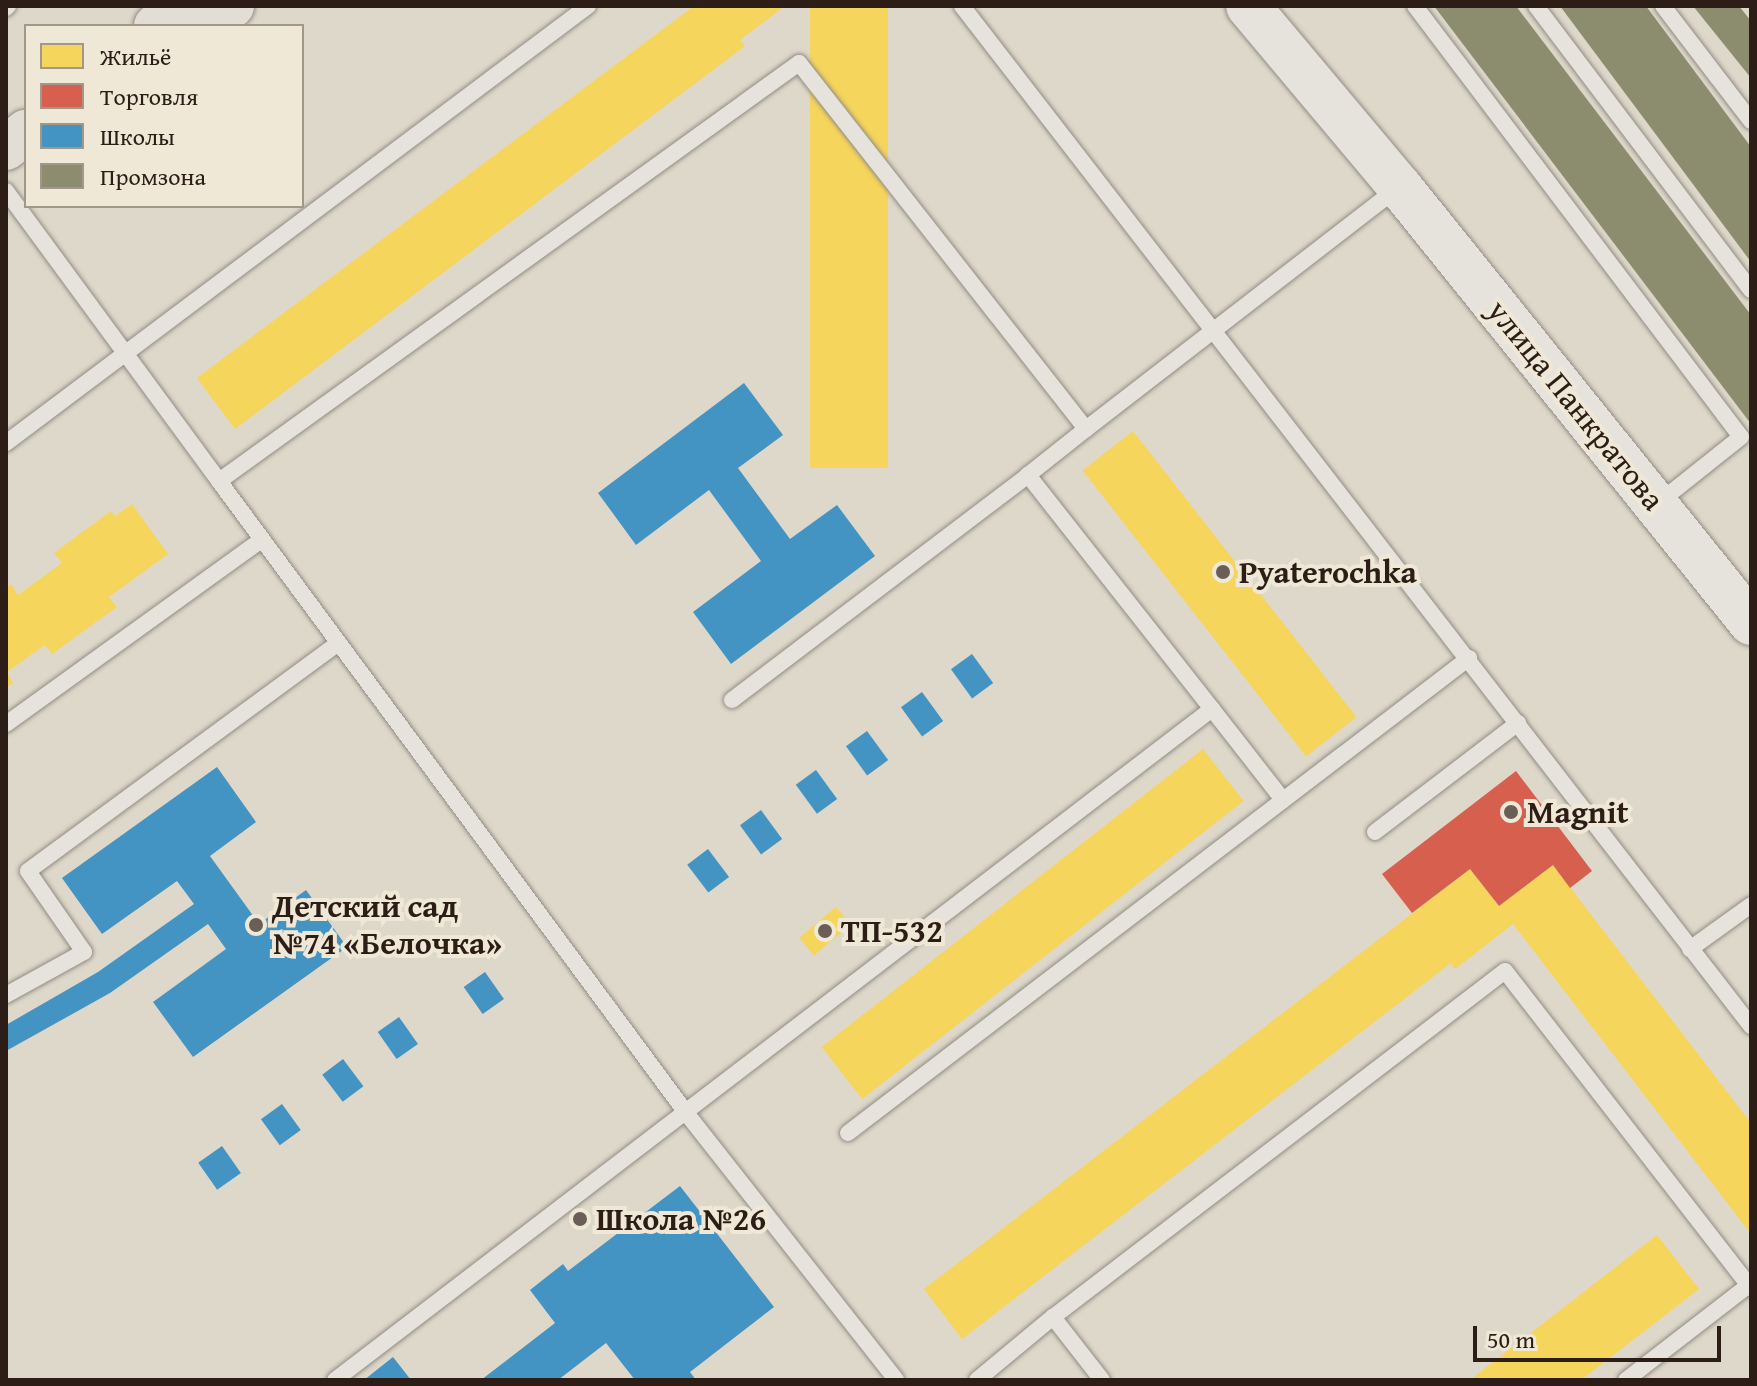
<!DOCTYPE html>
<html>
<head>
<meta charset="utf-8">
<style>
  body { margin:0 }
  #map { position:relative; width:1757px; height:1386px; overflow:hidden; background:#ded8ca; font-family:"Gentium Book Plus",serif }
  div>[style] { position:absolute }
  .homes>* { inset:0; background:#f6d55c; transform-origin:0 0 }
  .shops>* { inset:0; background:#d6604d }
  .schools>* { inset:0; background:#4393c3; transform-origin:0 0 }
  .industry>* { inset:0; background:#8c8c6e }
  .roads { filter:drop-shadow(0 0 2px #918c84) drop-shadow(0 0 2px #918c84) }
  .service>* { height:16px; margin:-8px; padding:0 8px; transform-origin:8px; border-radius:8px; background:#e6e3dc }
  .secondary>* { height:44px; margin:-22px; padding:0 22px; transform-origin:22px; border-radius:22px; background:#e6e3dc }
  .primary>* { height:44px; margin:-22px; padding:0 22px; transform-origin:22px; border-radius:22px; background:#e1ded6 }
  .dots>* { width:22px; height:22px; translate:-50% -50%; box-sizing:border-box; border:4px solid #efe8d7; border-radius:50% }
  span { translate:-50% -50%; white-space:nowrap; text-align:center; line-height:1.15; -webkit-text-stroke:8px #efe8d7; paint-order:stroke }
  .street-label { font-size:32px; color:#2c1d17 }
  .poi-label { font-size:32px; color:#2c1d17; font-weight:700 }
  .left { translate:0 -50%; text-align:left }
  .frame { position:absolute; inset:0; border:8px solid #2c1d17; pointer-events:none }
  .legend { position:absolute; left:24px; top:24px; width:280px; height:184px; box-sizing:border-box; background:#efe8d7; border:2px solid #a1978a; margin:0; padding:10px 14px; list-style:none; font-size:24px; color:#2c1d17 }
  .legend li { display:flex; align-items:center; gap:16px; height:40px }
  .legend b { width:40px; border:2px solid #a1978a }
  .scale { position:absolute; left:1473px; top:1326px; width:248px; height:36px; box-sizing:border-box; border:4px solid #2c1d17; border-top:0; padding-left:10px; font-size:24px; line-height:28px; white-space:nowrap; color:#2c1d17; -webkit-text-stroke:6px #efe8d7; paint-order:stroke }
</style>
</head>
<body>
<div id="map">
  <div class="homes">
    <div style="clip-path:polygon(694px 6px,785px 6px,740px 40px,745px 46px,235px 429px,197px 378px)"></div>
    <div style="left:810px;top:6px;width:78px;height:462px"></div>
    <div style="left:1133px;top:431px;width:363px;height:64px;rotate:52deg"></div>
    <div style="clip-path:polygon(132px 504px,168px 554px,109px 597px,117px 607px,52px 654px,45px 645px,7px 672px,13px 683px,6px 688px,6px 588px,11px 584px,18px 595px,62px 563px,54px 553px,111px 511px,115px 516px)"></div>
    <div style="left:1203px;top:749px;width:66px;height:484px;rotate:52deg"></div>
    <div style="clip-path:polygon(1553px 865px,1751px 1123px,1751px 1234px,1513px 924px,1455px 969px,1451px 963px,962px 1339px,924px 1289px,1470px 869px,1499px 906px)"></div>
    <div style="left:836px;top:907px;width:23px;height:48px;rotate:50deg"></div>
    <div style="clip-path:polygon(1657px 1235px,1699px 1289px,1581px 1380px,1470px 1380px)"></div>
  </div>
  <div class="shops">
    <div style="clip-path:polygon(1516px 771px,1592px 871px,1570px 888px,1553px 865px,1499px 906px,1470px 869px,1412px 913px,1382px 874px)"></div>
  </div>
  <div class="schools">
    <div style="clip-path:polygon(744px 383px,783px 435px,738px 468px,790px 539px,837px 505px,875px 556px,731px 664px,693px 612px,761px 561px,709px 490px,636px 545px,598px 493px)"></div>
    <div style="left:972px;top:654px;width:36px;height:26px;rotate:54deg"></div>
    <div style="left:922px;top:692px;width:36px;height:26px;rotate:54deg"></div>
    <div style="left:867px;top:731px;width:36px;height:26px;rotate:54deg"></div>
    <div style="clip-path:polygon(217px 767px,256px 822px,210px 856px,259px 924px,306px 890px,347px 947px,193px 1057px,153px 1002px,226px 949px,208px 924px,110px 993px,6px 1051px,6px 1025px,98px 972px,194px 904px,177px 881px,102px 934px,62px 878px)"></div>
    <div style="left:816px;top:770px;width:36px;height:25px;rotate:54deg"></div>
    <div style="left:761px;top:810px;width:36px;height:26px;rotate:54deg"></div>
    <div style="left:708px;top:849px;width:35px;height:26px;rotate:53deg"></div>
    <div style="left:485px;top:972px;width:33px;height:26px;rotate:55deg"></div>
    <div style="left:399px;top:1017px;width:33px;height:26px;rotate:55deg"></div>
    <div style="left:343px;top:1059px;width:34px;height:26px;rotate:53deg"></div>
    <div style="left:282px;top:1104px;width:32px;height:26px;rotate:54deg"></div>
    <div style="left:222px;top:1146px;width:33px;height:29px;rotate:55deg"></div>
    <div style="clip-path:polygon(680px 1186px,774px 1307px,690px 1372px,696px 1380px,635px 1380px,606px 1343px,558px 1380px,481px 1380px,555px 1323px,530px 1290px,563px 1264px,568px 1271px)"></div>
    <div style="clip-path:polygon(393px 1357px,411px 1380px,364px 1380px)"></div>
  </div>
  <div class="industry">
    <div style="clip-path:polygon(1434px 6px,1516px 6px,1751px 315px,1751px 424px)"></div>
    <div style="clip-path:polygon(1560px 6px,1646px 6px,1751px 147px,1751px 262px)"></div>
    <div style="clip-path:polygon(1693px 6px,1739px 6px,1751px 21px,1751px 78px)"></div>
  </div>
  <div class="roads">
    <div class="service">
      <div style="left:962px;top:6px;width:1290px;rotate:52.28deg"></div>
      <div style="left:1415px;top:6px;width:540px;rotate:52.9deg"></div>
      <div style="left:1741px;top:437px;width:106px;rotate:141.5deg"></div>
      <div style="left:1536px;top:6px;width:356px;rotate:52.9deg"></div>
      <div style="left:1663px;top:6px;width:145px;rotate:52.6deg"></div>
      <div style="left:6px;top:8px;width:3px;rotate:-45deg"></div>
      <div style="left:6px;top:191px;width:360px;rotate:53.7deg"></div>
      <div style="left:219px;top:481px;width:715px;rotate:-35.78deg"></div>
      <div style="left:799px;top:63px;width:465px;rotate:51.9deg"></div>
      <div style="left:1086px;top:429px;width:394px;rotate:-37.7deg"></div>
      <div style="left:6px;top:443px;width:728px;rotate:-36.9deg"></div>
      <div style="left:219px;top:481px;width:787px;rotate:53.52deg"></div>
      <div style="left:687px;top:1114px;width:338px;rotate:51.8deg"></div>
      <div style="left:732px;top:700px;width:372px;rotate:-37.2deg"></div>
      <div style="left:1212px;top:709px;width:115px;rotate:52deg"></div>
      <div style="left:6px;top:724px;width:314px;rotate:-35.8deg"></div>
      <div style="left:1375px;top:832px;width:180px;rotate:-37.3deg"></div>
      <div style="left:1690px;top:949px;width:75px;rotate:-35.8deg"></div>
      <div style="left:6px;top:995px;width:89px;rotate:-28.9deg"></div>
      <div style="left:84px;top:952px;width:98px;rotate:-124.7deg"></div>
      <div style="left:28px;top:871px;width:385px;rotate:-36.3deg"></div>
      <div style="left:848px;top:1133px;width:782px;rotate:-37.41deg"></div>
      <div style="left:335px;top:1380px;width:1104px;rotate:-37.42deg"></div>
      <div style="left:1212px;top:709px;width:298px;rotate:-128.2deg"></div>
      <div style="left:1028px;top:475px;width:74px;rotate:-38.4deg"></div>
      <div style="left:977px;top:1380px;width:99px;rotate:-39.7deg"></div>
      <div style="left:1102px;top:1380px;width:80px;rotate:-127.9deg"></div>
      <div style="left:1053px;top:1317px;width:569px;rotate:-37.43deg"></div>
      <div style="left:1505px;top:971px;width:398px;rotate:52.2deg"></div>
      <div style="left:1626px;top:1380px;width:155px;rotate:-37.7deg"></div>
      <div style="left:1749px;top:1285px;width:4px;rotate:56deg"></div>
    </div>
    <div class="secondary">
      <div style="left:1248px;top:6px;width:236px;rotate:50deg"></div>
      <div style="left:1400px;top:187px;width:560px;rotate:51.16deg"></div>
    </div>
    <div class="primary">
      <div style="left:156px;top:26px;width:31px;rotate:-40deg"></div>
      <div style="left:201px;top:26px;width:37px;rotate:-33deg"></div>
      <div style="left:6px;top:148px;width:26px;rotate:-39deg"></div>
    </div>
  </div>
  <div class="dots">
    <div style="left:1223px;top:572px;background:#6a5e56"></div>
    <div style="left:1511px;top:812px;background:#6a5e56"></div>
    <div style="left:256px;top:925px;background:#6a5e56"></div>
    <div style="left:825px;top:931px;background:#6a5e56"></div>
    <div style="left:580px;top:1219px;background:#6a5e56"></div>
  </div>
  <div class="street-label">
    <span style="left:1576px;top:405px;rotate:51deg">улица Панкратова</span>
  </div>
  <div class="poi-label">
    <span class="left" style="left:1239px;top:572px">Pyaterochka</span>
    <span class="left" style="left:1527px;top:812px">Magnit</span>
    <span class="left" style="left:272px;top:925px">Детский сад<br>№74 «Белочка»</span>
    <span class="left" style="left:841px;top:931px">ТП-532</span>
    <span class="left" style="left:596px;top:1219px">Школа №26</span>
  </div>
  <div class="frame"></div>
  <ul class="legend">
  <li><b style="height:22px;background:#f6d55c"></b>Жильё</li>
  <li><b style="height:22px;background:#d6604d"></b>Торговля</li>
  <li><b style="height:22px;background:#4393c3"></b>Школы</li>
  <li><b style="height:22px;background:#8c8c6e"></b>Промзона</li>
  </ul>
  <div class="scale">50 m</div>
</div>
</body>
</html>
